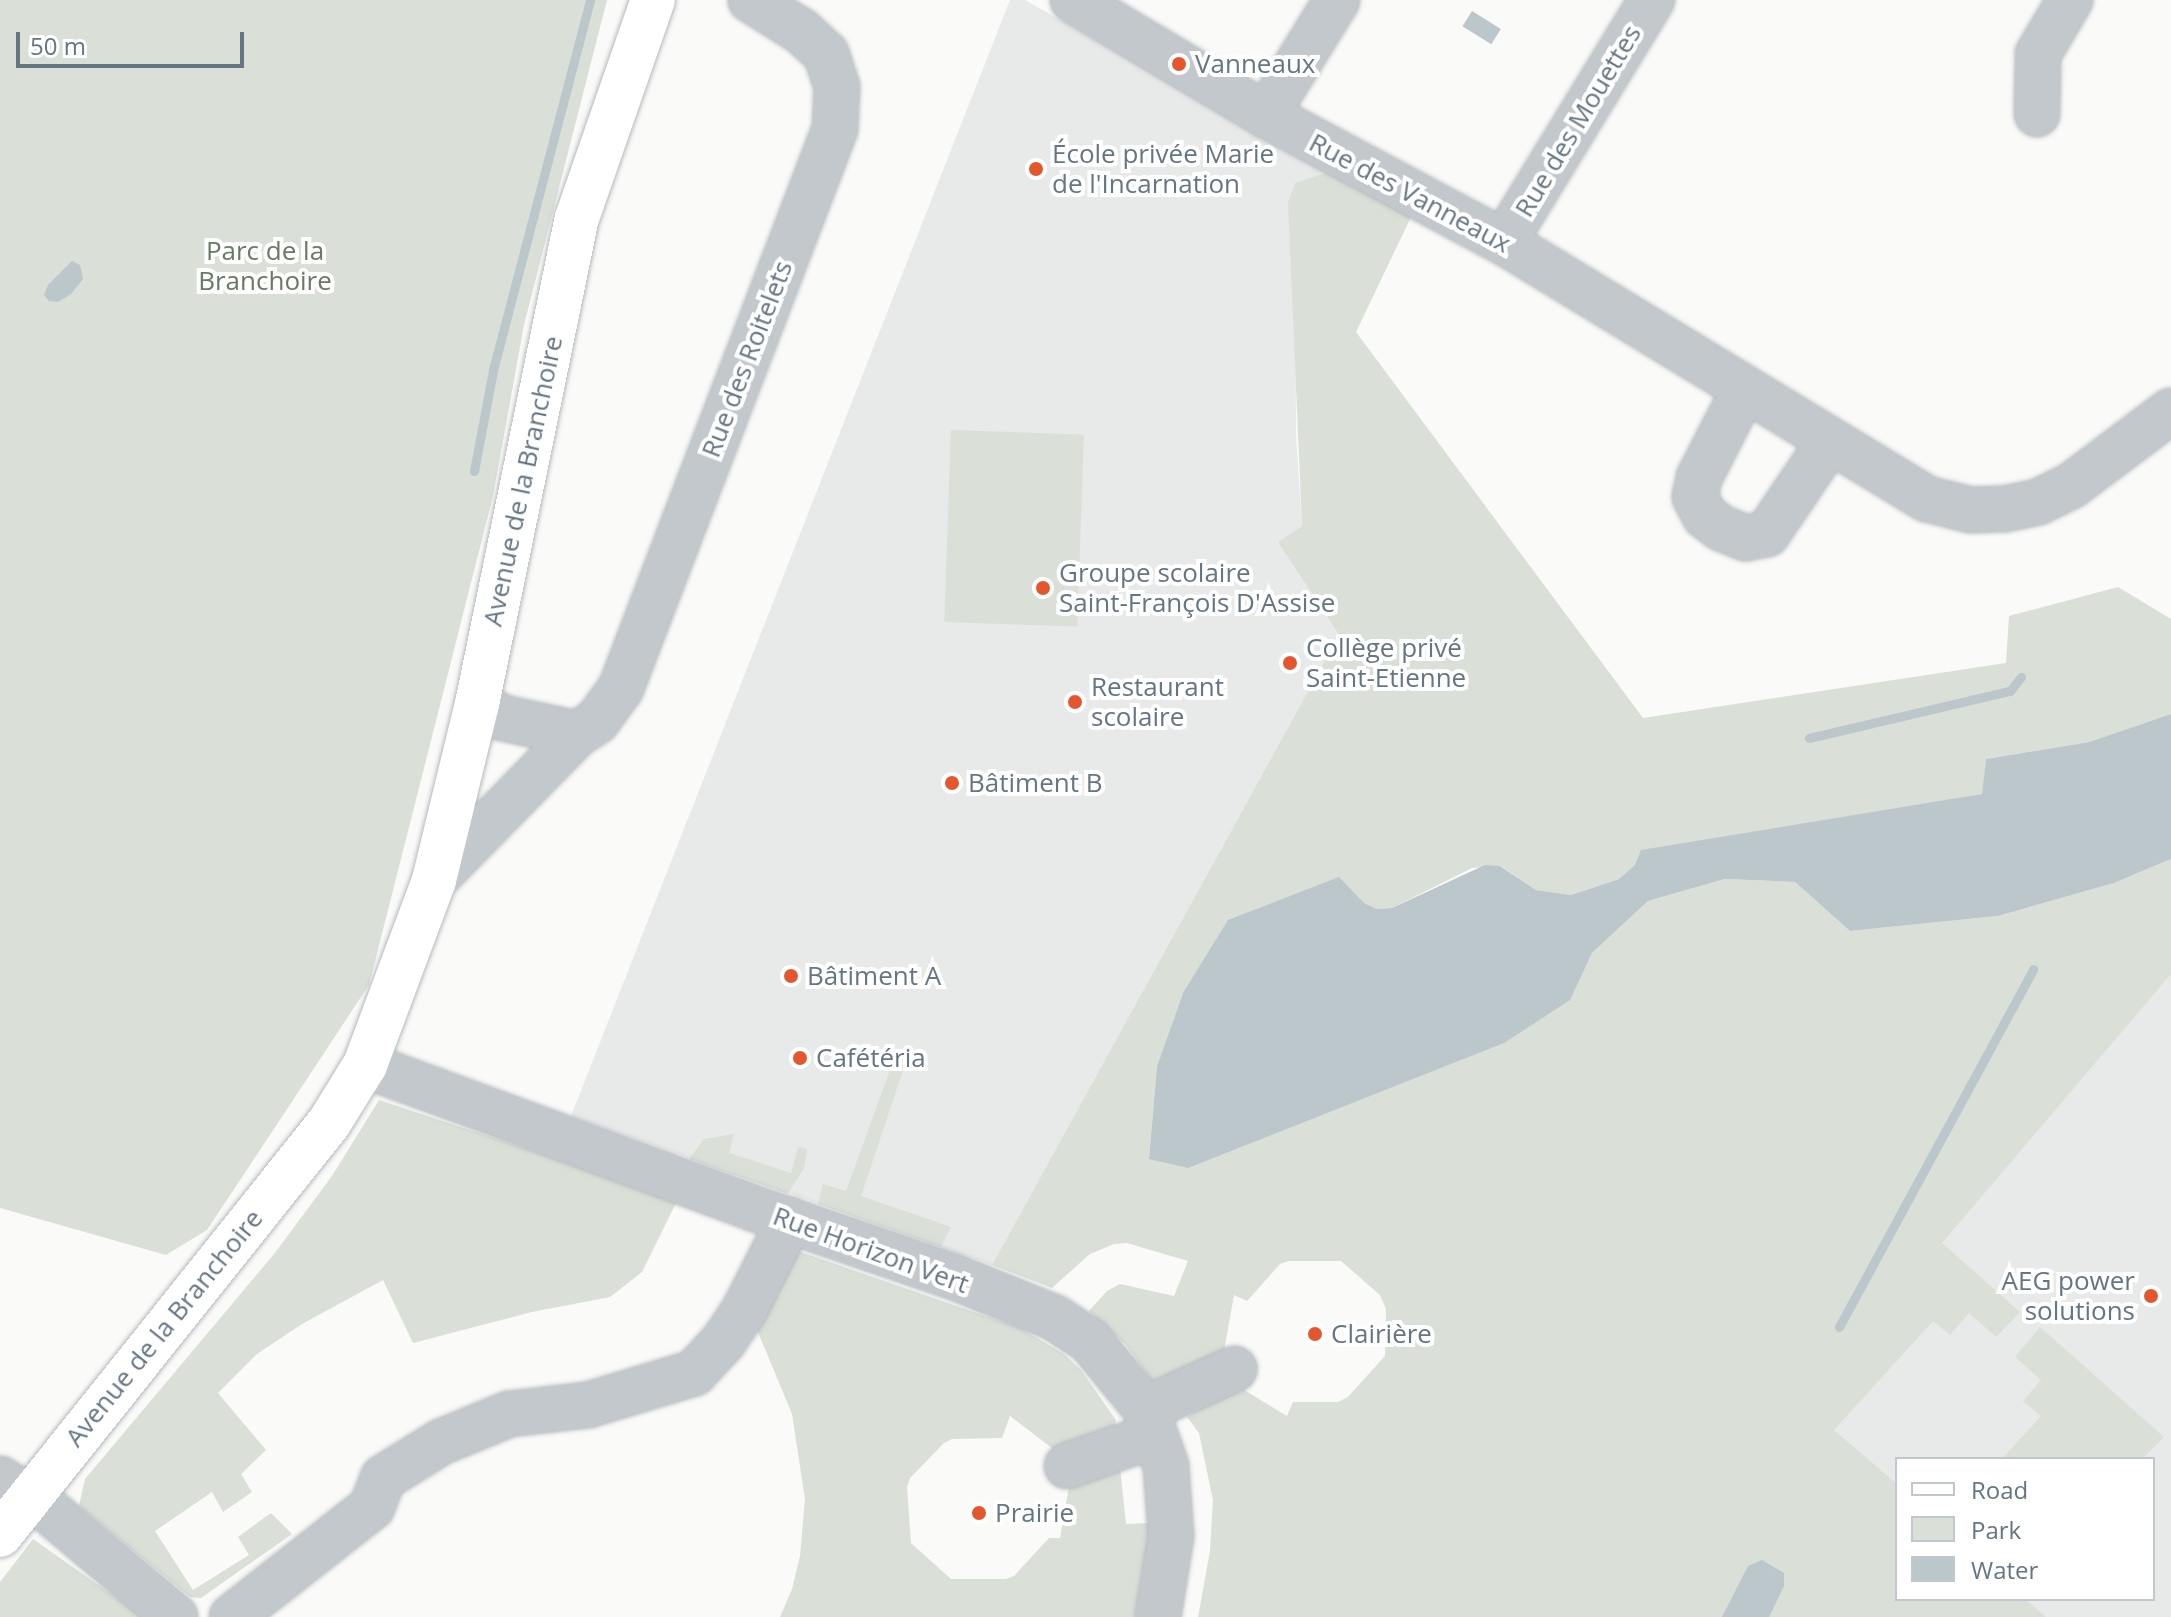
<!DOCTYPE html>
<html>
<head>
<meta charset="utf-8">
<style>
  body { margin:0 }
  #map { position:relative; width:2171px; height:1617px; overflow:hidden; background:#fafaf8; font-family:"Open Sans",sans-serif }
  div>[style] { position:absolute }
  .built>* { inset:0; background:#e8e9e9 }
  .green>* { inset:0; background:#dadfd7; transform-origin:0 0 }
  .water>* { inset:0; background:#bbc7cb; transform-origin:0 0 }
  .stream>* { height:9px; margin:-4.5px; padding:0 4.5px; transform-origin:4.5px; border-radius:4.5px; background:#bbc7cb }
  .roads { filter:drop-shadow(0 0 2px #b5babe) drop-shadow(0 0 2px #b5babe) }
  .minor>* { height:44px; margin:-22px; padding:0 22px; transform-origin:22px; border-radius:22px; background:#c3c8cc }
  .major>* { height:44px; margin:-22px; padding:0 22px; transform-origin:22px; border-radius:22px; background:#fff }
  .dots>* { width:22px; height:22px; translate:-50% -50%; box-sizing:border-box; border:4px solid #fff; border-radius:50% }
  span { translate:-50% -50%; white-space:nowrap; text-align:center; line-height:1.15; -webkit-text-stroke:8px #fff; paint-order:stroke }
  .poi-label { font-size:26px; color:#657683 }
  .left { translate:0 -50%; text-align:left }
  .right { translate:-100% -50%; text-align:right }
  .street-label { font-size:26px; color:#657683 }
  .park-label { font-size:26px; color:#687a64 }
  .legend { position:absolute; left:1895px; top:1457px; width:260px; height:144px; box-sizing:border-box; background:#fff; border:2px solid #c1c8cd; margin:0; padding:10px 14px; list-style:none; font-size:24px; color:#657683 }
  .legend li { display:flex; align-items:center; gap:16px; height:40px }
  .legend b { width:40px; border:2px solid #c1c8cd }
  .scale { position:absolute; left:16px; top:32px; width:228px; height:36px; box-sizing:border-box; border:4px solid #657683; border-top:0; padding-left:10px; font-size:24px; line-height:28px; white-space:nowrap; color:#657683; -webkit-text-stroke:6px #fff; paint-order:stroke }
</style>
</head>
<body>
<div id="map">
  <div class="built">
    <div style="clip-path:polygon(1010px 0,1025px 0,1327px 172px,1295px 183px,1296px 435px,1302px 526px,1278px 542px,1339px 635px,992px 1265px,571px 1116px)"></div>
    <div style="clip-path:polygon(evenodd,2171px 909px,2171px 1617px,1695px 1617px,2056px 956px,2171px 909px,1897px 1459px,2153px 1459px,2153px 1599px,1897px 1599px,1897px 1459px)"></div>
  </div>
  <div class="green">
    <div style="clip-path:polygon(0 0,607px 0,524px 325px,493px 496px,369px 985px,207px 1230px,166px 1255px,0 1208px)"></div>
    <div style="clip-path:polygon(1327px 172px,1412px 215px,1356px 332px,1643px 718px,2006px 663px,2009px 616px,2118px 587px,2171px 619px,2171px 714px,2089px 742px,1986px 759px,1983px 794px,1814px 824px,1636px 865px,1619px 879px,1571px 895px,1536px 890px,1501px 866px,1472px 868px,1392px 908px,1377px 909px,1364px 903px,1183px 993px,1157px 1066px,1149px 1159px,1569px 1000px,1592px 953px,1648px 901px,1725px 879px,1795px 882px,1850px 931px,1998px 916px,2114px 883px,2171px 859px,2171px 974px,1942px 1243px,2020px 1312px,1996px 1337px,1969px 1313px,1950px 1335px,1933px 1321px,1834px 1430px,1897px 1484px,1897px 1599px,2025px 1599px,2046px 1617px,1198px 1617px,1210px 1551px,1213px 1500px,1199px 1433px,1187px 1417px,1236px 1385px,1287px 1416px,1293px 1402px,1338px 1402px,1348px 1397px,1385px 1356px,1386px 1309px,1380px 1295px,1341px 1261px,1289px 1261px,1280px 1264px,1247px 1301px,1234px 1295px,1223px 1357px,1152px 1381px,1126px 1345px,1089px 1311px,1107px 1291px,1120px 1284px,1174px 1296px,1188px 1261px,1127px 1243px,1114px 1244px,1090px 1254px,1052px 1288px,992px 1265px,1339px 635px,1278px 542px,1302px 526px,1288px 202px,1295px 183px)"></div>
    <div style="left:951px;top:430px;width:133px;height:192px;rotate:2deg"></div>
    <div style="clip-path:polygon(897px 1051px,908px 1055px,861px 1196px,951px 1227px,941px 1247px,818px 1204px,823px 1184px,846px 1191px)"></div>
    <div style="clip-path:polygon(379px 1100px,678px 1199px,642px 1272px,610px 1297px,532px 1312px,413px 1343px,383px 1280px,302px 1324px,257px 1354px,218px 1393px,266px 1450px,241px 1474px,252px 1492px,223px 1512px,212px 1492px,155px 1531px,193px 1590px,249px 1555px,238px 1537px,271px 1513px,292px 1534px,201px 1598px,190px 1597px,79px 1506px,85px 1479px,274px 1254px,332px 1176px)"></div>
    <div style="clip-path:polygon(734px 1134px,729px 1153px,791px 1173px,798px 1147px,807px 1149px,804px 1168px,788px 1194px,689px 1159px,704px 1139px)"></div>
    <div style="clip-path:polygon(798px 1251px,1020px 1328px,1064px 1354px,1081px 1370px,1116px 1420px,1114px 1428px,1065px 1458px,1010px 1416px,1002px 1438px,952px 1439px,944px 1443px,910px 1478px,907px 1487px,911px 1543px,951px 1579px,1006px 1579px,1014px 1576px,1049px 1538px,1060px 1538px,1070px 1481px,1120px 1467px,1126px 1524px,1151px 1523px,1135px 1617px,780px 1617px,792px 1589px,800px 1556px,805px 1499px,792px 1414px,755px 1325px)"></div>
    <div style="clip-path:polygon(2040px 1327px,2164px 1437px,2142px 1459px,2002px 1459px,2041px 1416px,2023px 1401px,2041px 1380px,2015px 1357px)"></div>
    <div style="clip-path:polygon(33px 1539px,144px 1617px,0 1617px,0 1582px)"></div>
  </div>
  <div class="water">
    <div style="left:1472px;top:11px;width:34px;height:18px;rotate:32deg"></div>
    <div style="clip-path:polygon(72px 261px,80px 265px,83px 279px,71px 294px,58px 302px,49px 301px,44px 295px,48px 285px)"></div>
    <div style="clip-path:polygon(2171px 714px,2171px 859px,2114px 883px,1998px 916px,1850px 931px,1795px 882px,1725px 879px,1648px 901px,1592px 953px,1570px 1000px,1504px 1043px,1188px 1168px,1149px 1159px,1157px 1066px,1183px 993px,1228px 920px,1339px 877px,1364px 903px,1377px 909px,1392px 908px,1485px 865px,1500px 866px,1536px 890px,1571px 895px,1619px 879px,1635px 865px,1641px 850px,1982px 794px,1986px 759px,2089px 742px)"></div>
    <div style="clip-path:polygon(1762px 1560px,1784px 1573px,1784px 1586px,1769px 1617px,1722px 1617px,1748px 1566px)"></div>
  </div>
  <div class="stream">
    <div style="left:474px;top:471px;width:103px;rotate:-79.3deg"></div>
    <div style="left:493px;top:370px;width:383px;rotate:-75.3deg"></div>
    <div style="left:1809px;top:738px;width:206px;rotate:-13.2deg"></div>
    <div style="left:2010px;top:691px;width:18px;rotate:-52deg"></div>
    <div style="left:1839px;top:1327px;width:407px;rotate:-61.5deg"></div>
  </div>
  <div class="roads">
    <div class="minor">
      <div style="left:1073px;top:0;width:225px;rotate:30.8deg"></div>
      <div style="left:1266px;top:115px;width:270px;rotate:28.1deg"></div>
      <div style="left:1504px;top:242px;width:495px;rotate:31.3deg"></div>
      <div style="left:1927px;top:499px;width:45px;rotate:14deg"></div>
      <div style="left:1971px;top:510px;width:34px;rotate:-2deg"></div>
      <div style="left:2005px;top:509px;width:34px;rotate:-12deg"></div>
      <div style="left:2038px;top:502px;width:37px;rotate:-26deg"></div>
      <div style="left:2071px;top:486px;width:125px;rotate:-36.9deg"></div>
      <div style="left:2037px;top:114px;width:60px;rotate:-89deg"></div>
      <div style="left:2038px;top:54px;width:63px;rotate:-59.3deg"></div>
      <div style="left:1266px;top:115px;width:135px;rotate:-58.3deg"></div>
      <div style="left:1504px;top:242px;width:284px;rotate:-58.6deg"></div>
      <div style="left:1744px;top:390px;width:99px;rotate:117.1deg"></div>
      <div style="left:1699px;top:478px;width:19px;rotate:102deg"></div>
      <div style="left:1695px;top:497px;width:21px;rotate:62deg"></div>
      <div style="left:1705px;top:516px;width:20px;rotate:37deg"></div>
      <div style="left:1721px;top:528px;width:27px;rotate:22deg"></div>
      <div style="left:1746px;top:538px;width:21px;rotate:-11deg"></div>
      <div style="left:1767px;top:534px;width:112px;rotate:-55.9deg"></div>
      <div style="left:477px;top:704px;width:30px;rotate:28deg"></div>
      <div style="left:503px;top:718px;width:76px;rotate:12.2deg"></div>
      <div style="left:577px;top:734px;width:24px;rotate:-33deg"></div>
      <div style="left:597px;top:721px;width:41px;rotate:-54deg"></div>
      <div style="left:621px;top:688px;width:599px;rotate:-69.05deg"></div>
      <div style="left:835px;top:129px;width:42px;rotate:-87.3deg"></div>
      <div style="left:837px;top:87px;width:35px;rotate:-108deg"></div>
      <div style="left:826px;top:54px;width:34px;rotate:-137deg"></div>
      <div style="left:801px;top:31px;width:59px;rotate:-148.2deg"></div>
      <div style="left:434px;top:880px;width:204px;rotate:-45.6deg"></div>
      <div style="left:365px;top:1065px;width:414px;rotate:20.2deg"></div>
      <div style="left:753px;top:1208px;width:210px;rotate:18.9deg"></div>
      <div style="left:952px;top:1276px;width:111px;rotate:22.2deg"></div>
      <div style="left:1055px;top:1318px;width:42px;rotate:33.3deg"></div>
      <div style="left:1090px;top:1341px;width:88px;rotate:50.5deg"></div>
      <div style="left:1146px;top:1409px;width:60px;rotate:70.7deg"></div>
      <div style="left:1166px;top:1466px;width:70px;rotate:85.9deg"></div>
      <div style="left:1171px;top:1536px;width:82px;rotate:99.1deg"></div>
      <div style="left:1146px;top:1409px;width:97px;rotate:-24.4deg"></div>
      <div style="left:1067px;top:1466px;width:93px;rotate:-19.4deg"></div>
      <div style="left:0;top:1479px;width:57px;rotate:32.9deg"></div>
      <div style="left:48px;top:1510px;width:166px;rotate:40.1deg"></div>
      <div style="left:232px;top:1617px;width:178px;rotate:-38.2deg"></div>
      <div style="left:372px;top:1507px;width:31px;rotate:-69deg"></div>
      <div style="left:383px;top:1478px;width:68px;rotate:-31.8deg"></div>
      <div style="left:441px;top:1442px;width:74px;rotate:-22.4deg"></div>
      <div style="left:509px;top:1414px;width:80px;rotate:-6.5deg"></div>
      <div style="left:588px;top:1405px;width:111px;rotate:-16.8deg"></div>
      <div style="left:694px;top:1373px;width:42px;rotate:-46.9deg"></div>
      <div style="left:723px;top:1342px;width:40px;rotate:-56deg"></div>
      <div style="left:745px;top:1309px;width:100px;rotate:-63.2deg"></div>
    </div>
    <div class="major">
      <div style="left:0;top:1535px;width:527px;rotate:-51.39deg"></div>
      <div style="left:329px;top:1123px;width:68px;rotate:-58.2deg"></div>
      <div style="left:365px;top:1065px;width:197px;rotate:-69.5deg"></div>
      <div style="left:434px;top:880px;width:181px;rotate:-76.3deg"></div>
      <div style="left:477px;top:704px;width:496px;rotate:-78.4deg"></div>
      <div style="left:577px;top:218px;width:231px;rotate:-70.8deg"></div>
    </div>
  </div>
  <div class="dots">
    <div style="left:1179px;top:64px;background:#e4572e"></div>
    <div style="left:1036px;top:169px;background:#e4572e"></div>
    <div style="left:1043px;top:588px;background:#e4572e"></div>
    <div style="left:1290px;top:663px;background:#e4572e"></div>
    <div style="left:1075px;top:702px;background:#e4572e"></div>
    <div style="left:952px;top:783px;background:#e4572e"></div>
    <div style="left:791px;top:976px;background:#e4572e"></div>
    <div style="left:800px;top:1058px;background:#e4572e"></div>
    <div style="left:2151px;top:1296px;background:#e4572e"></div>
    <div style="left:1315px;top:1334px;background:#e4572e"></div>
    <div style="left:979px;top:1513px;background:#e4572e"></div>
  </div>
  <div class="poi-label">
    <span class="left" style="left:1195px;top:64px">Vanneaux</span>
    <span class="left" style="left:1052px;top:169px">École privée Marie<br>de l'Incarnation</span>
    <span class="left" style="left:1059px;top:588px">Groupe scolaire<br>Saint-François D'Assise</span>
    <span class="left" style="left:1306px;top:663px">Collège privé<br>Saint-Etienne</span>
    <span class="left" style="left:1091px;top:702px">Restaurant<br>scolaire</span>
    <span class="left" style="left:968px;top:783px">Bâtiment B</span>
    <span class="left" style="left:807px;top:976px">Bâtiment A</span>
    <span class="left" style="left:816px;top:1058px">Cafétéria</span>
    <span class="right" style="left:2135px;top:1296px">AEG power<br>solutions</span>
    <span class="left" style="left:1331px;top:1334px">Clairière</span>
    <span class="left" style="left:995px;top:1513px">Prairie</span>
  </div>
  <div class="street-label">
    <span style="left:1578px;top:121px;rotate:-59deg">Rue des Mouettes</span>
    <span style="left:1410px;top:193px;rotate:28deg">Rue des Vanneaux</span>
    <span style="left:747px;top:359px;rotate:-69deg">Rue des Roitelets</span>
    <span style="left:523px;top:481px;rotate:-78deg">Avenue de la Branchoire</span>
    <span style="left:871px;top:1250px;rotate:20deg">Rue Horizon Vert</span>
    <span style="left:164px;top:1328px;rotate:-51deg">Avenue de la Branchoire</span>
  </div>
  <div class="park-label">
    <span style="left:265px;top:266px">Parc de la<br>Branchoire</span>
  </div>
  <ul class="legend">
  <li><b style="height:10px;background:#fff"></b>Road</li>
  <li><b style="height:22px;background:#dadfd7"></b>Park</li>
  <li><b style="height:22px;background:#bbc7cb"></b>Water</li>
  </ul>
  <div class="scale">50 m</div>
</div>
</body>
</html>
